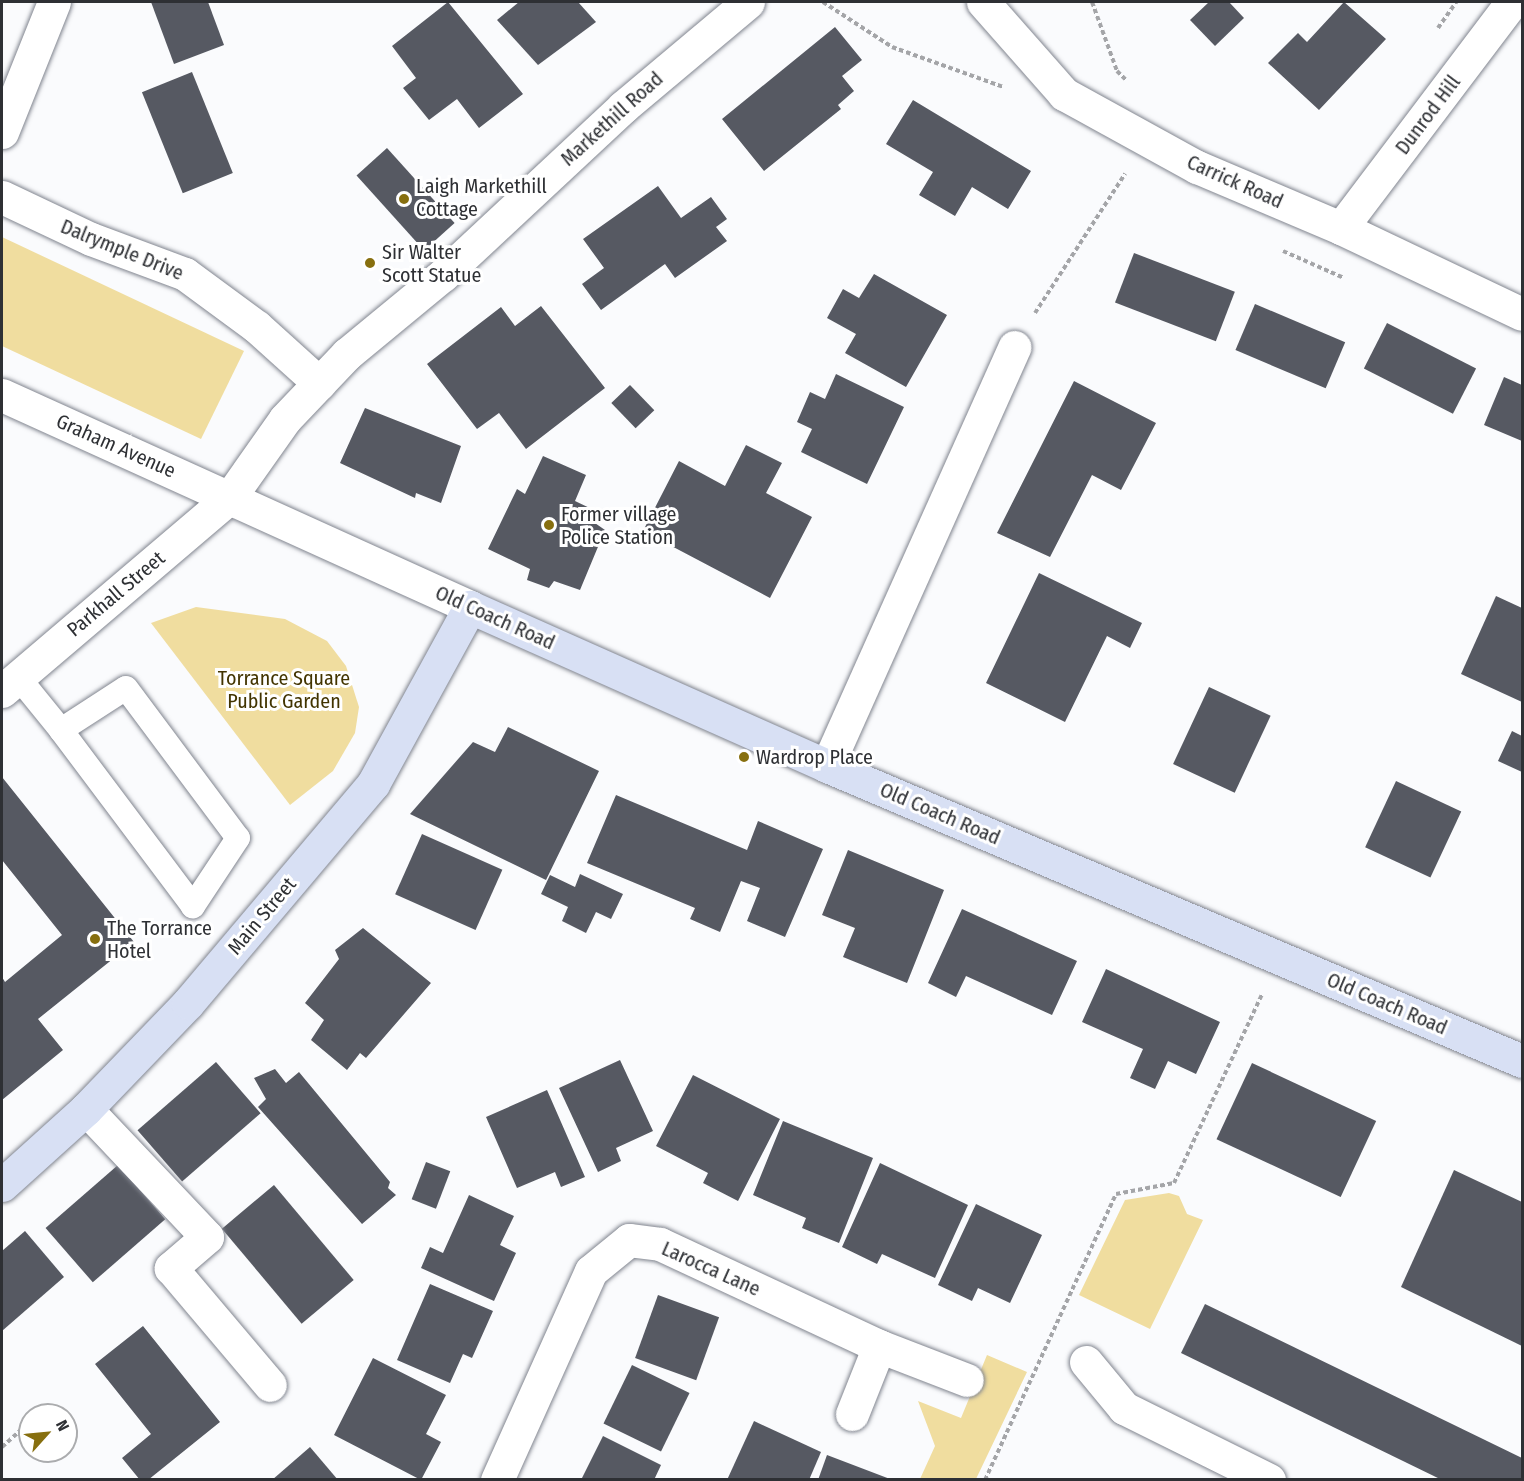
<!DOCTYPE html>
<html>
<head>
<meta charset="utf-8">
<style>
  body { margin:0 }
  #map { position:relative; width:1524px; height:1481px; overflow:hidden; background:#fafbfd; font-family:"Fira Sans Condensed",sans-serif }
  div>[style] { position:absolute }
  .green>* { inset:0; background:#f0dd9f }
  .building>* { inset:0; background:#565962; transform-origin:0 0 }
  .path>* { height:4px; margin-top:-2px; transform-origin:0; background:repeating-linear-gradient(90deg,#a4a5a8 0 4.5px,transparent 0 7.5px) }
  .roads { filter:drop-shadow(0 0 2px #81858f) drop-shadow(0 0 2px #81858f) }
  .lane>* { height:24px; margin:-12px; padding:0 12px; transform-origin:12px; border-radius:12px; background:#fff }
  .street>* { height:33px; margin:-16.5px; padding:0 16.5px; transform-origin:16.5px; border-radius:16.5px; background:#fff }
  .secondary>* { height:33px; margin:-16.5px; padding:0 16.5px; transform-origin:16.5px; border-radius:16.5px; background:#d8e0f4 }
  .dots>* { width:16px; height:16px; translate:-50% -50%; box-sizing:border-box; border:3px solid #fff; border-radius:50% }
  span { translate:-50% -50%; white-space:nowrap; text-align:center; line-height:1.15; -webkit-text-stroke:6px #fff; paint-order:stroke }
  .street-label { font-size:20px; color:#2e3034 }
  .poi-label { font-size:20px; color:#2e3034 }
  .left { translate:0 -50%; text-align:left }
  .park-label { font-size:20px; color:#423400 }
  .frame { position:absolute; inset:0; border:3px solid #2e3034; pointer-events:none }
  .north { position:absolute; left:18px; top:1403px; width:60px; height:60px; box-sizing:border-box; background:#fff; border:2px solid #abacae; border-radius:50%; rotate:63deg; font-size:16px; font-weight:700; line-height:24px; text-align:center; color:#2e3034 }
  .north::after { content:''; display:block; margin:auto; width:21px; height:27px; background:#876f0f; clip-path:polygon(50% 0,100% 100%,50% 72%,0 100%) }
</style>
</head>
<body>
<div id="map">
  <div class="green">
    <div style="clip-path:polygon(2px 237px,244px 351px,201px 439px,2px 346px)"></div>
    <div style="clip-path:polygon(196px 607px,285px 619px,327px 641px,346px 666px,359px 707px,355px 733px,333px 771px,290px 805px,151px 623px)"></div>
    <div style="clip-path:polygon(1169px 1193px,1179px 1196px,1187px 1214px,1203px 1220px,1150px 1329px,1079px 1295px,1125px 1200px)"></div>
    <div style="clip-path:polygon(987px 1355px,1027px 1372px,976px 1479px,920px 1479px,935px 1446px,918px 1401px,961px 1418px)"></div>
  </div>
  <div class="building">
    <div style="clip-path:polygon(151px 2px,208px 2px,224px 45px,174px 64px)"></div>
    <div style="clip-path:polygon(448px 2px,523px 94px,479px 128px,457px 99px,429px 120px,403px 88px,416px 78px,392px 46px)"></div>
    <div style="clip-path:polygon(519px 2px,578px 2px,596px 22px,538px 65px,497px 20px)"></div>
    <div style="clip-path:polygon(1209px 2px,1229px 2px,1244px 18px,1215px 46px,1190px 20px)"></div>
    <div style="clip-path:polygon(1344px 2px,1386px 39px,1319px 110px,1268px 63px,1298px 33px,1307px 42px)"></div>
    <div style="clip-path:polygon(835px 27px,862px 60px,842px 76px,854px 91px,838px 105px,841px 109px,764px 171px,722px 119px)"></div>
    <div style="left:192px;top:72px;width:109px;height:54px;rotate:68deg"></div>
    <div style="clip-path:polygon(913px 100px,1031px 171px,1008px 209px,972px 187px,955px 216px,919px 195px,933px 172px,886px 144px)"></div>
    <div style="left:387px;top:148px;width:101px;height:41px;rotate:48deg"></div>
    <div style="clip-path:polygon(658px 186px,681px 218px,711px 197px,727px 219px,716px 227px,727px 241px,675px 278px,665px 264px,601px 310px,582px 284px,604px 268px,583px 239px)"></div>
    <div style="left:1134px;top:253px;width:108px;height:53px;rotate:21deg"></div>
    <div style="clip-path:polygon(874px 274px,947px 315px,906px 387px,845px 353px,856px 334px,827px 318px,843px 289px,859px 298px)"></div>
    <div style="left:1255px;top:304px;width:98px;height:50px;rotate:23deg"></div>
    <div style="clip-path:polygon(541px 306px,605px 388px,526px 449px,499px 413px,477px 429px,427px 364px,501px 307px,515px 326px)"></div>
    <div style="left:1387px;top:323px;width:100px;height:51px;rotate:27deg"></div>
    <div style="clip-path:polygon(836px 374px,904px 407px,867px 484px,801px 452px,812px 429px,797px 422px,810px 392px,825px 399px)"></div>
    <div style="clip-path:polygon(1504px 377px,1522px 385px,1522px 441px,1484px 425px)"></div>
    <div style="clip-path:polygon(1074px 381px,1156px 423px,1121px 490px,1092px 475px,1050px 557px,997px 533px)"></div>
    <div style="left:630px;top:385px;width:35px;height:26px;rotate:46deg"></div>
    <div style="clip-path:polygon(365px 408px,461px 446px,441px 503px,416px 493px,415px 498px,340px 463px)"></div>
    <div style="clip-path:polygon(746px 445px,782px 463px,766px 493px,812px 517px,770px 598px,643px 531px,679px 461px,725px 486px)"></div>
    <div style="clip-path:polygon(543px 456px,586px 475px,575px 501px,596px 511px,592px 521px,605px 530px,580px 590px,554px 581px,549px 588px,527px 580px,530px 569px,488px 549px,517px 489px,525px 494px)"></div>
    <div style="clip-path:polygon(1039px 573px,1142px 623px,1130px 648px,1107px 636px,1065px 722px,986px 683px)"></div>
    <div style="clip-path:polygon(1496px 596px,1522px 608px,1522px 702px,1461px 674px)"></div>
    <div style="left:1209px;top:687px;width:68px;height:85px;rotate:25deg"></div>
    <div style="clip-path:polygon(508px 727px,599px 771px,546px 880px,410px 814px,473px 742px,495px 752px)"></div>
    <div style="clip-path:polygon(1512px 731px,1522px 736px,1522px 772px,1498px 761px)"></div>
    <div style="clip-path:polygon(2px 777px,134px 942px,38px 1019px,63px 1050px,2px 1100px,2px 977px,5px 982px,62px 935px,2px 860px)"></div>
    <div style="left:1396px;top:781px;width:72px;height:73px;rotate:25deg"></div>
    <div style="clip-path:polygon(616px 795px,747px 850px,758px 821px,823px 849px,785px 937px,747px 921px,760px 888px,741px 881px,720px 932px,690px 919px,695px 908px,587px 863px)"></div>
    <div style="left:422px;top:834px;width:88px;height:66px;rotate:24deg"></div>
    <div style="clip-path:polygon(848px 850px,944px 890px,907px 983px,843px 957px,855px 928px,822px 915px)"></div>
    <div style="clip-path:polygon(580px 874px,623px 894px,611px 919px,596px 912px,586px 933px,562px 921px,568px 907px,541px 894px,550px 875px,575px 887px)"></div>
    <div style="clip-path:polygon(962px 909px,1077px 961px,1052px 1015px,966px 976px,956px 997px,928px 983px)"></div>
    <div style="clip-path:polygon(363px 928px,431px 983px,366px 1058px,360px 1053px,347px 1070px,311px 1040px,324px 1020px,305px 1003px,339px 959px,335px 950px)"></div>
    <div style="clip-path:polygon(1106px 969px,1220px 1022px,1196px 1074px,1168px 1061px,1155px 1089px,1130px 1078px,1143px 1049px,1082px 1022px)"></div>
    <div style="clip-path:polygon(620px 1060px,653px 1131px,616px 1148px,621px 1161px,598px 1172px,559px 1088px)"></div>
    <div style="left:216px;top:1062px;width:68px;height:104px;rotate:49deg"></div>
    <div style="left:1252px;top:1063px;width:137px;height:84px;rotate:25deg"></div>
    <div style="clip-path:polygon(275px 1069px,286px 1083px,299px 1072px,390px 1182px,388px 1188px,396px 1195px,362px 1224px,258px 1107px,266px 1099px,254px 1078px)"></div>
    <div style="clip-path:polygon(693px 1075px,780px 1119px,738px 1201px,703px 1183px,708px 1173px,656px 1146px)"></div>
    <div style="clip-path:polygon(547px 1090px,585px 1177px,561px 1187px,555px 1172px,517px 1188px,486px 1117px)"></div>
    <div style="clip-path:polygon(783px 1121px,873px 1158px,839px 1243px,802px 1228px,806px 1218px,753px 1195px)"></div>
    <div style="left:426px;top:1162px;width:26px;height:40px;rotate:21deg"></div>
    <div style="clip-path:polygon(880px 1163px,968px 1205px,935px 1278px,882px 1254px,877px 1264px,842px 1247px)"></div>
    <div style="left:118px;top:1165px;width:72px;height:96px;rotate:49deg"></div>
    <div style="clip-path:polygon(1454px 1170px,1522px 1202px,1522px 1346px,1401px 1287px)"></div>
    <div style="left:274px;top:1185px;width:124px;height:68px;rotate:50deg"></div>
    <div style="clip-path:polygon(469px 1195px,514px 1216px,500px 1245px,516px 1253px,494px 1301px,421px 1268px,430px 1247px,443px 1253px)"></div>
    <div style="clip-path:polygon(976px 1204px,1042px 1235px,1010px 1303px,978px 1288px,972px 1301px,938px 1285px)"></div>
    <div style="clip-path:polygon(25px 1231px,64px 1277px,2px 1331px,2px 1251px)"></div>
    <div style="clip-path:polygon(430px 1284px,493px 1311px,472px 1358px,463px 1354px,450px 1383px,397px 1360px)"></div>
    <div style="left:658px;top:1295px;width:65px;height:67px;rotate:20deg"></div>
    <div style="clip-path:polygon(1205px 1304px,1522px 1458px,1522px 1480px,1442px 1480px,1181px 1353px)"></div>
    <div style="clip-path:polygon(143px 1326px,220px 1422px,148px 1480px,140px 1480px,122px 1458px,151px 1434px,95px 1364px)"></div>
    <div style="clip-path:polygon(373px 1358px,446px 1395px,426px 1434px,441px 1442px,421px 1480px,334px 1435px)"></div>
    <div style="left:632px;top:1365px;width:64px;height:65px;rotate:26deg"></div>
    <div style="clip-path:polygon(754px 1421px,821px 1452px,809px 1480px,727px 1480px)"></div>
    <div style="clip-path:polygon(603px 1436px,661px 1465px,654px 1480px,581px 1480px)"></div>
    <div style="clip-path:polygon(310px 1447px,338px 1480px,272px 1480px)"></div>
    <div style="clip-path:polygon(827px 1455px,890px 1479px,890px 1480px,818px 1480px)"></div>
  </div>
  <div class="path">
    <div style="left:823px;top:2px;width:82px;rotate:33.1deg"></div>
    <div style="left:892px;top:47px;width:118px;rotate:19.8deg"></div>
    <div style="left:1092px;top:2px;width:73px;rotate:70.1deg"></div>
    <div style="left:1117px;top:71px;width:13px;rotate:45deg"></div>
    <div style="left:1438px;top:28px;width:32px;rotate:-55deg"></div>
    <div style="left:1283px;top:251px;width:67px;rotate:23.9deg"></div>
    <div style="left:1035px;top:313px;width:166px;rotate:-57.1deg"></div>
    <div style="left:2px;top:1447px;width:38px;rotate:-42deg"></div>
    <div style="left:985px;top:1480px;width:315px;rotate:-65.4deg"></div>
    <div style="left:1116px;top:1194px;width:59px;rotate:-10.7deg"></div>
    <div style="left:1174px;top:1183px;width:208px;rotate:-65deg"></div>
  </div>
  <div class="roads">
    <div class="lane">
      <div style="left:18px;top:677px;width:68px;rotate:50.9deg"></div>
      <div style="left:126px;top:688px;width:187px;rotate:53.3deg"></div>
      <div style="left:238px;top:838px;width:82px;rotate:123.5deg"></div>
      <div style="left:193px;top:906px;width:220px;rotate:-126.9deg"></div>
      <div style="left:61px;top:730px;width:77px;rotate:-32.9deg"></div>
    </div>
    <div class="street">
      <div style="left:983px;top:2px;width:123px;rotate:48.6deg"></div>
      <div style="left:1064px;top:94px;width:152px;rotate:28.8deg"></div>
      <div style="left:1197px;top:167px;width:156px;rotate:23deg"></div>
      <div style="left:1341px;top:228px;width:200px;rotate:25.4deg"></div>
      <div style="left:2px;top:132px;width:140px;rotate:-68.2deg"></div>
      <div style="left:2px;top:197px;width:98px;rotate:25.3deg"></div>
      <div style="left:91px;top:239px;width:100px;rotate:20.4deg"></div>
      <div style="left:185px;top:274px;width:89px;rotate:36.4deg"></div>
      <div style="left:257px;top:327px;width:84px;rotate:42.1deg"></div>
      <div style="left:1341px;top:228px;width:283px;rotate:-52.9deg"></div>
      <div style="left:2px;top:395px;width:514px;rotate:24.37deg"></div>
      <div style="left:2px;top:691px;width:299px;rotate:-40.4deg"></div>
      <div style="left:230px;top:497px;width:95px;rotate:-54.8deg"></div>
      <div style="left:285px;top:419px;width:90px;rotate:-46.4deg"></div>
      <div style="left:347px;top:354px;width:124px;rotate:-39.5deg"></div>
      <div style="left:443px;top:275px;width:246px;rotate:-43deg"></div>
      <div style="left:623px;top:107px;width:163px;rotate:-40deg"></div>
      <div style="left:827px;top:766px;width:459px;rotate:-65.9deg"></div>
      <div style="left:86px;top:1109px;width:176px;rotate:46.6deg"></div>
      <div style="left:207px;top:1237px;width:48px;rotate:139.3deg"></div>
      <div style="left:171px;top:1268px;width:153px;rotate:49.8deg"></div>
      <div style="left:1086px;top:1362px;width:60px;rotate:50.4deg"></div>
      <div style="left:1124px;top:1408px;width:162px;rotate:26.4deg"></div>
      <div style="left:852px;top:1414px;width:73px;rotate:-68.3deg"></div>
      <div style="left:497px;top:1480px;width:229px;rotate:-65.8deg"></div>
      <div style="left:591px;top:1271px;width:49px;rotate:-39.2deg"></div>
      <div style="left:629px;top:1240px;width:31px;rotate:7deg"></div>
      <div style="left:660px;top:1244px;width:242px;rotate:25deg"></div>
      <div style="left:879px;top:1346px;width:94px;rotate:21.1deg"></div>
    </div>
    <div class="secondary">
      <div style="left:2px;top:1185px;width:113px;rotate:-42.1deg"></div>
      <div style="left:86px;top:1109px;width:147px;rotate:-46.1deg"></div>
      <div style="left:188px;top:1003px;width:287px;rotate:-49.8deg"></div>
      <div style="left:373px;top:784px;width:202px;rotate:-61.3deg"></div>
      <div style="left:470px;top:607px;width:391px;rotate:24deg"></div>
      <div style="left:827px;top:766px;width:755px;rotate:23deg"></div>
    </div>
  </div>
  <div class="dots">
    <div style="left:404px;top:199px;background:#876f0f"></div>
    <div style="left:370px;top:263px;background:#876f0f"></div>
    <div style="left:549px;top:525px;background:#876f0f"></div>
    <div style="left:744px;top:757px;background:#876f0f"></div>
    <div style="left:95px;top:939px;background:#876f0f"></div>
  </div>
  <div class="street-label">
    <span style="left:1428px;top:115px;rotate:-53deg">Dunrod Hill</span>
    <span style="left:612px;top:119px;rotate:-42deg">Markethill Road</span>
    <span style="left:1235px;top:182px;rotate:24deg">Carrick Road</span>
    <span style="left:122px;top:250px;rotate:22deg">Dalrymple Drive</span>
    <span style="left:116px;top:446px;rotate:24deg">Graham Avenue</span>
    <span style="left:116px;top:594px;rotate:-40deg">Parkhall Street</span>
    <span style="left:495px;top:618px;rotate:24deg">Old Coach Road</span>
    <span style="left:940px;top:814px;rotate:23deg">Old Coach Road</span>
    <span style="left:262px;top:916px;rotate:-50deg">Main Street</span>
    <span style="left:1387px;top:1004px;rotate:23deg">Old Coach Road</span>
    <span style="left:711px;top:1269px;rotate:24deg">Larocca Lane</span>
  </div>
  <div class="poi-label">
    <span class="left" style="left:416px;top:198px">Laigh Markethill<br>Cottage</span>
    <span class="left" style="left:382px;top:264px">Sir Walter<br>Scott Statue</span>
    <span class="left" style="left:561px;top:526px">Former village<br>Police Station</span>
    <span class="left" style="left:756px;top:757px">Wardrop Place</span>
    <span class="left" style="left:107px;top:940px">The Torrance<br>Hotel</span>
  </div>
  <div class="park-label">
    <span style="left:284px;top:690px">Torrance Square<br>Public Garden</span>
  </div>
  <div class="frame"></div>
  <div class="north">N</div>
</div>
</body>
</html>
